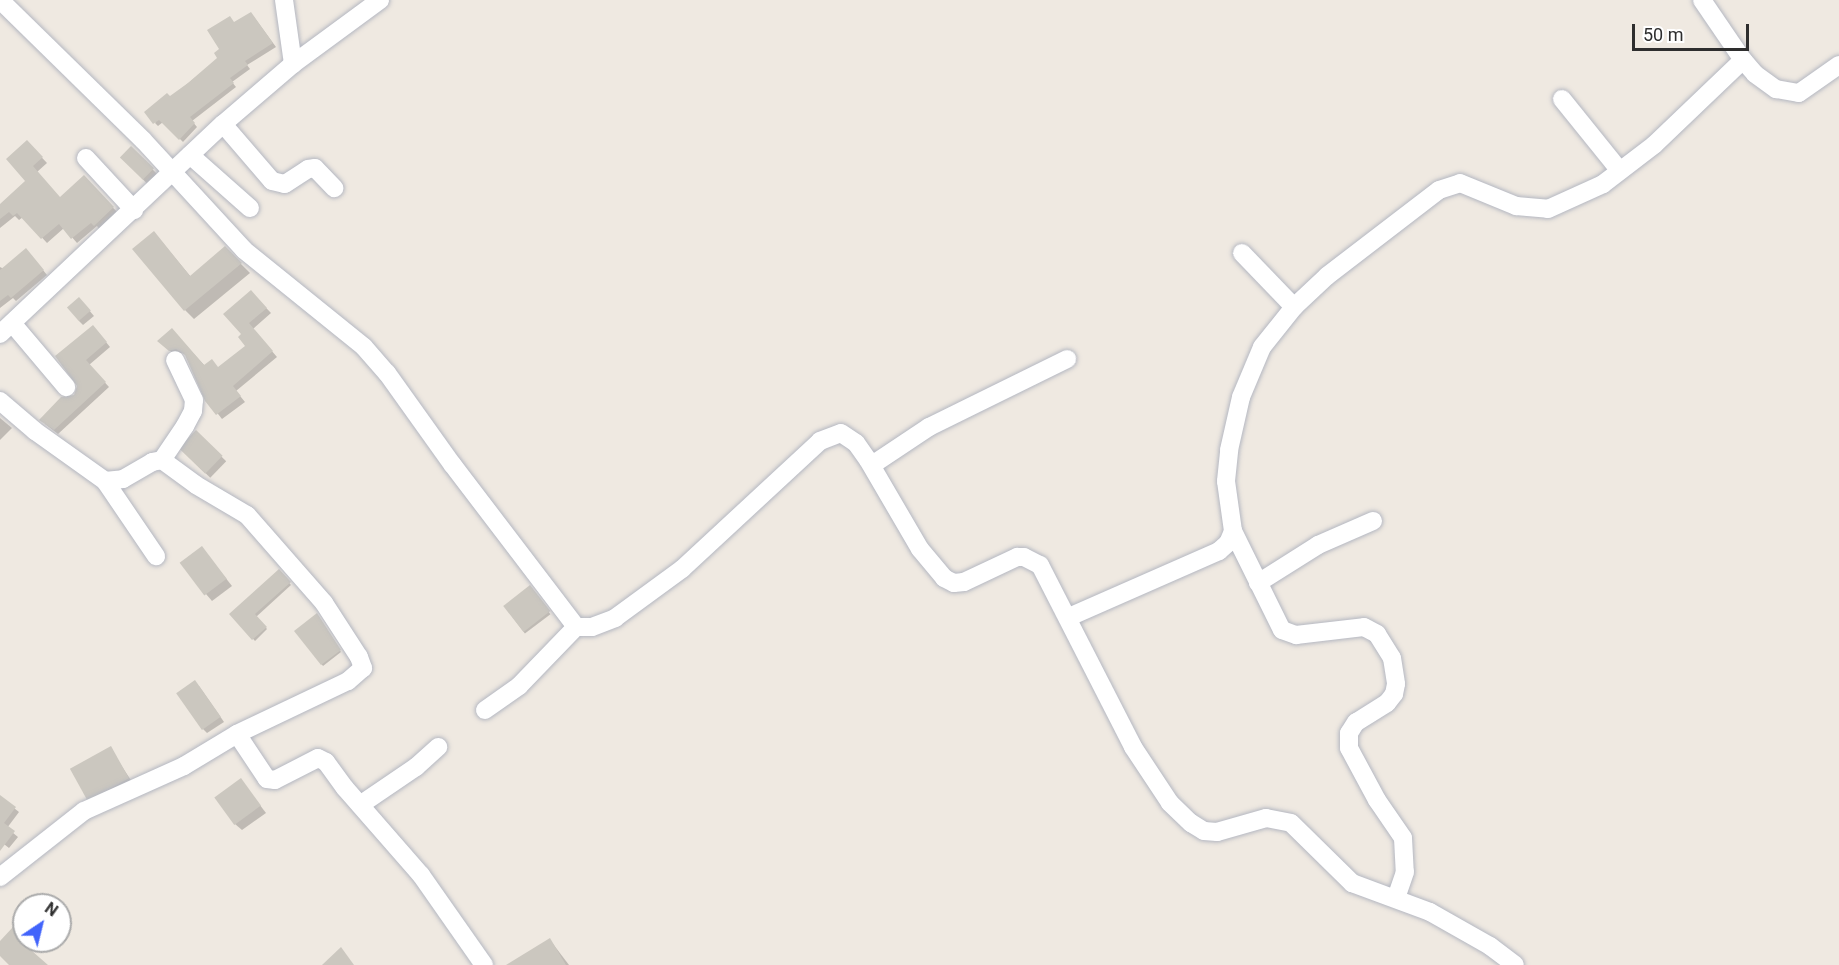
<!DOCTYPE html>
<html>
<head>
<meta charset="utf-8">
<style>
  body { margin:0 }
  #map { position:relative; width:1839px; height:965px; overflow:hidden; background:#efe9e1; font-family:Roboto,sans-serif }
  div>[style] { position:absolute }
  .shadow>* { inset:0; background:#0003; transform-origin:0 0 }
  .building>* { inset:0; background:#cbc7bf; transform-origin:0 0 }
  .roads { filter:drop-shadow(0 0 2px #b4b7c1) drop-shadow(0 0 2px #b4b7c1) }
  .minor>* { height:18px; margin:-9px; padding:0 9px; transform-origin:9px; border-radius:9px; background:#fff }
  span { translate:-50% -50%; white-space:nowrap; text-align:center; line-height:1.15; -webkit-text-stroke:6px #fff; paint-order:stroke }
  .north { position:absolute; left:12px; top:893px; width:60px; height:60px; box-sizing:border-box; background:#fff; border:2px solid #ababab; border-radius:50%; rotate:35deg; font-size:16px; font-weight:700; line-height:24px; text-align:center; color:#2e2e2e }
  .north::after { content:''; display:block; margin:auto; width:21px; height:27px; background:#4264fb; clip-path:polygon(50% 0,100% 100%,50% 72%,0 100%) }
  .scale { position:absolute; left:1632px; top:24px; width:117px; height:27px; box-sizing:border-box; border:3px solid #2e2e2e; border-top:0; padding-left:8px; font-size:18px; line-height:21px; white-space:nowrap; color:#2e2e2e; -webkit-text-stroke:4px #fff; paint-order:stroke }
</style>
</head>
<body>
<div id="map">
  <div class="shadow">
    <div style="clip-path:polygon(254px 17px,276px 47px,247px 65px,250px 69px,232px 82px,236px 87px,192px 121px,197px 127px,183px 142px,163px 122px,158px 126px,155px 123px,170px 98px,219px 58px,220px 50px,234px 23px)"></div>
    <div style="clip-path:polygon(27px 142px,47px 163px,37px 172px,60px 199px,84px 177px,118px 213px,100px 230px,97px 226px,77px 243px,64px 228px,47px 243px,23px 217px,19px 220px,15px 216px,0 228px,0 206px,27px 181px)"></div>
    <div style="left:132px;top:148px;width:36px;height:14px;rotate:46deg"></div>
    <div style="clip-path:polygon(162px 242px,191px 277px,225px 248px,250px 273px,194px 319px,185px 310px)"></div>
    <div style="clip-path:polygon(30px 254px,47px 275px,16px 301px,13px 298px,0 308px,0 267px,4px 269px)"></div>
    <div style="clip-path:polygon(251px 292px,271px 313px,253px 329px,277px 357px,236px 391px,245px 402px,222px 419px,207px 400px,187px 356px,183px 353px,175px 355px,164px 346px,172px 330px,205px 366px,219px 368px,247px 346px,243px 334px)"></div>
    <div style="clip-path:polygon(83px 303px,94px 316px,83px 325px,79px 321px)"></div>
    <div style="clip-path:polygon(97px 331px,110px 347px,89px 365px,109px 387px,58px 434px,45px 424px,75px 397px,79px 385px,57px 357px)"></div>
    <div style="clip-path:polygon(0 418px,12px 428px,0 440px)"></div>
    <div style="left:196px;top:432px;width:42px;height:23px;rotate:44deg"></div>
    <div style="clip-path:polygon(202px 548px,232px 586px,212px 601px,206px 594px)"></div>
    <div style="clip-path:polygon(279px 571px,291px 585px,256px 617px,267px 629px,255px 641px,231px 614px)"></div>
    <div style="left:530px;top:587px;width:34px;height:32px;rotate:53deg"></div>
    <div style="clip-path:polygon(318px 616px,341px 652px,323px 666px,296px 631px)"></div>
    <div style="clip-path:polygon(199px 686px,224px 722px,207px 733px,203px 729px)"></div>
    <div style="clip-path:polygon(110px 748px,134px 785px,95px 803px,88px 797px)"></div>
    <div style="clip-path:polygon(241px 780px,266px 813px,242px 830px,235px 824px)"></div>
    <div style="clip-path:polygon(0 797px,19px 812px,7px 828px,18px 837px,9px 848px,0 841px)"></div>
    <div style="clip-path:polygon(550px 940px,569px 965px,509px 965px)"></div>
  </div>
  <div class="building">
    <div style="clip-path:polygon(251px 12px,273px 43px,245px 61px,248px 65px,230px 78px,234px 83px,190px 117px,195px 123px,179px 140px,159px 120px,153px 124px,144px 112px,167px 93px,170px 96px,188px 83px,217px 58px,214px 53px,219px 49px,207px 30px,230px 16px,234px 22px)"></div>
    <div style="clip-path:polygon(27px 140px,43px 157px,33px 166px,60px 197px,84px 175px,114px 207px,94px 226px,91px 223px,71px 239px,59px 224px,41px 239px,17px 213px,13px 216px,9px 212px,0 219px,0 204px,25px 181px,6px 159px)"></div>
    <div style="left:131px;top:146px;width:32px;height:16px;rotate:44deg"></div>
    <div style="clip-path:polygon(154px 231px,190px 276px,225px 246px,242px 263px,184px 311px,132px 249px)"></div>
    <div style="clip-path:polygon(26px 248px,44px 270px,11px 298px,8px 295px,0 301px,0 270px)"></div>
    <div style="clip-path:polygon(251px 290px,267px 308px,249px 323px,273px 351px,233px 386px,241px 396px,216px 415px,205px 401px,185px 355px,176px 349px,169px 351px,157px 341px,172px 328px,204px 365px,212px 359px,218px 367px,245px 346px,238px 337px,241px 334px,223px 314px)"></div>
    <div style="left:79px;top:297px;width:18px;height:16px;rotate:49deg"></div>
    <div style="clip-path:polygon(93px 325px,107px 342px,86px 360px,106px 382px,54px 430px,39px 420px,61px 397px,74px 395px,77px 386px,55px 356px)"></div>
    <div style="left:196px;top:430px;width:37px;height:25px;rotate:44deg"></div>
    <div style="left:202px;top:546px;width:41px;height:28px;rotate:53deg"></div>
    <div style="clip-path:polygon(279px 569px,291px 582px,255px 614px,267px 627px,252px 640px,229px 614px)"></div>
    <div style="left:530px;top:585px;width:33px;height:34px;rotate:52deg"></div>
    <div style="clip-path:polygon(317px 613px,341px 650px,321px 665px,294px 631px)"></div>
    <div style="left:195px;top:680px;width:45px;height:23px;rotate:55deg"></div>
    <div style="left:111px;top:746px;width:37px;height:47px;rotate:61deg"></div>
    <div style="left:241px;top:778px;width:34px;height:33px;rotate:54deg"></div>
    <div style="clip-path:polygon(0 795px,16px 807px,4px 823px,15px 831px,0 851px)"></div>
    <div style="clip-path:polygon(13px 927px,24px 938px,24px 944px,48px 965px,9px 965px,0 956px,0 941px)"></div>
    <div style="clip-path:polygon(550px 938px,566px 965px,506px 965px)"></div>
    <div style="clip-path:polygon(341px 947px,354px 965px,322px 965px)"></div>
  </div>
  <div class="roads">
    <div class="minor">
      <div style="left:0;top:0;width:200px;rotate:44.4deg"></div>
      <div style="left:143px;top:140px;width:149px;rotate:47.4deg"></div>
      <div style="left:244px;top:250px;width:154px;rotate:38.9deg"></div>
      <div style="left:364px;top:347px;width:35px;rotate:49deg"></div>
      <div style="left:387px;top:373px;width:112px;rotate:54.5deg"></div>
      <div style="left:452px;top:464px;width:205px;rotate:52.7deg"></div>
      <div style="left:576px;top:627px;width:16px"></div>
      <div style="left:592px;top:627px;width:25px;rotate:-21deg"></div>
      <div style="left:615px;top:618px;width:83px;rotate:-36.2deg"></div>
      <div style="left:682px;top:569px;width:188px;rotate:-42.8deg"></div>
      <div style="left:820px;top:441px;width:22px;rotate:-21deg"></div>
      <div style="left:841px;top:433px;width:18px;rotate:34deg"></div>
      <div style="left:856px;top:443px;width:21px;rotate:55deg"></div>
      <div style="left:868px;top:460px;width:103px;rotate:59.7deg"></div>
      <div style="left:920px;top:549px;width:38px;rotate:50deg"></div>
      <div style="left:944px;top:578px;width:11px;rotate:27deg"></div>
      <div style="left:954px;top:583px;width:10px;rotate:-6deg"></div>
      <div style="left:964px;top:582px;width:59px;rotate:-25.3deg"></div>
      <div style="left:1017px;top:557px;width:7px"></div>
      <div style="left:1024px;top:557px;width:18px;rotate:27deg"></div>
      <div style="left:1040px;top:565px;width:204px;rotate:62.9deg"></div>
      <div style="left:1133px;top:747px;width:67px;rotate:56.5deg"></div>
      <div style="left:1170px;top:803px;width:29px;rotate:44deg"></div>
      <div style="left:1191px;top:823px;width:15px;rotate:32deg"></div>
      <div style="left:1204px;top:831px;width:13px;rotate:4deg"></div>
      <div style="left:1217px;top:832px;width:51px;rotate:-15.9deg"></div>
      <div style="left:1266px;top:818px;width:25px;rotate:11deg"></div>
      <div style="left:1291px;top:823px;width:86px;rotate:44.5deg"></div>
      <div style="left:1352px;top:883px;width:83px;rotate:20.4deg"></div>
      <div style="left:1430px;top:912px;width:69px;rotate:29.5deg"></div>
      <div style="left:1490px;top:946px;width:31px;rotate:37deg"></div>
      <div style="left:284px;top:0;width:65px;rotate:82deg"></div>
      <div style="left:1702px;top:0;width:73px;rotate:55.7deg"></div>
      <div style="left:1562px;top:99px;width:92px;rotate:51.1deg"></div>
      <div style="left:223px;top:124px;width:75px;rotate:49.3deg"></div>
      <div style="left:272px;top:181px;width:13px;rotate:13deg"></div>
      <div style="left:285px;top:184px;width:27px;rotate:-33deg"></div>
      <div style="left:308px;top:169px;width:7px;rotate:-8deg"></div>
      <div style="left:315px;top:168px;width:28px;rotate:46deg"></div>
      <div style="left:190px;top:155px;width:80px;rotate:41.5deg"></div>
      <div style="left:86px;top:158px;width:71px;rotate:47.3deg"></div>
      <div style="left:1242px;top:253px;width:75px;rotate:46.1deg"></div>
      <div style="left:12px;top:323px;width:84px;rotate:49.8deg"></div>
      <div style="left:0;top:334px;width:306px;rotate:-43.3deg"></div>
      <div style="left:223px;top:124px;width:92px;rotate:-40.6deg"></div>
      <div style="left:293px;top:64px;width:108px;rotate:-36.3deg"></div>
      <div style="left:0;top:401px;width:46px;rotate:40.6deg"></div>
      <div style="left:35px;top:431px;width:86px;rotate:35.5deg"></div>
      <div style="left:105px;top:481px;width:18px;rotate:-6deg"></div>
      <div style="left:123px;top:479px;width:34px;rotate:-30deg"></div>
      <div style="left:152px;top:462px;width:10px;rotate:-11deg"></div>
      <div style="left:162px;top:460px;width:42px;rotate:36.3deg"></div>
      <div style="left:196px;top:485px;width:59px;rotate:30.5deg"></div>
      <div style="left:247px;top:515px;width:117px;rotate:48.8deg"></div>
      <div style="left:324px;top:603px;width:64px;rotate:57.1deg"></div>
      <div style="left:359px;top:657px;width:12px;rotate:70deg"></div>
      <div style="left:363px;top:668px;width:20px;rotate:139deg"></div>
      <div style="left:348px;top:681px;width:123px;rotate:154.5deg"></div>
      <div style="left:237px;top:734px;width:62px;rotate:148.9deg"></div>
      <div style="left:184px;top:766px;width:110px;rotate:155.8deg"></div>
      <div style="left:84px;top:811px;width:107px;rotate:141.8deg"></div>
      <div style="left:162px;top:460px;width:41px;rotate:-55.9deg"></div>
      <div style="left:185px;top:426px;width:17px;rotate:-62deg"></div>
      <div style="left:193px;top:411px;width:11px;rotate:-85deg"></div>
      <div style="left:194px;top:400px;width:44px;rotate:-115.4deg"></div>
      <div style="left:872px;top:465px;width:69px;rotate:-33.7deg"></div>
      <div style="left:929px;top:427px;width:154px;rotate:-26.2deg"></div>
      <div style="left:105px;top:481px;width:91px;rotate:55.8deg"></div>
      <div style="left:1233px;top:531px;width:110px;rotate:63.7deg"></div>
      <div style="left:1282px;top:630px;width:15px;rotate:20deg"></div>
      <div style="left:1296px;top:635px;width:68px;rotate:-6.7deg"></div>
      <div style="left:1364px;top:627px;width:15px;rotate:28deg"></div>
      <div style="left:1377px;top:634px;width:28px;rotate:58deg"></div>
      <div style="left:1392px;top:658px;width:26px;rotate:81deg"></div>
      <div style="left:1396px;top:684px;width:10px;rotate:101deg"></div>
      <div style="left:1394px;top:694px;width:11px;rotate:128deg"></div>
      <div style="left:1387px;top:703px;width:36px;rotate:148deg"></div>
      <div style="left:1356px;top:722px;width:13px;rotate:122deg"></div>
      <div style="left:1349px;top:733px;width:15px;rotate:90deg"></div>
      <div style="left:1349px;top:748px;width:59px;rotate:61.7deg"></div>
      <div style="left:1377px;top:800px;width:46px;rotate:55.6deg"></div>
      <div style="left:1403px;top:838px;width:34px;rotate:87deg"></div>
      <div style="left:1405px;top:872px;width:28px;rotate:109deg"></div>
      <div style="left:1258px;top:583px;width:71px;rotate:-32.3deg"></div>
      <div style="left:1318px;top:545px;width:60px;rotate:-23.6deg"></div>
      <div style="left:1069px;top:617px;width:164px;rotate:-23.7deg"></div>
      <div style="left:1219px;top:551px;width:12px;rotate:-42deg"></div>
      <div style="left:1228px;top:543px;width:13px;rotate:-67deg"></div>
      <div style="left:1233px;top:531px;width:50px;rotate:-98deg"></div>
      <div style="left:1226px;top:481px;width:31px;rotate:-84deg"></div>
      <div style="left:1229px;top:450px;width:54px;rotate:-77.2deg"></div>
      <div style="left:1241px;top:397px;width:54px;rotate:-67.2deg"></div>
      <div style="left:1262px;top:347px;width:51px;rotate:-51.3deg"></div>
      <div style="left:1294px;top:307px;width:45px;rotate:-43.2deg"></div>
      <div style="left:1327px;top:276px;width:141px;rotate:-37.5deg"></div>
      <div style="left:1439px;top:190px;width:22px;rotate:-18deg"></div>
      <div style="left:1460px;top:183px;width:61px;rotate:22.3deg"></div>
      <div style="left:1516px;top:206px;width:32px;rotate:5deg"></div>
      <div style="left:1548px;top:209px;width:60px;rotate:-24.4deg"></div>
      <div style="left:1603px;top:184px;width:64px;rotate:-37.4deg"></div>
      <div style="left:1654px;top:145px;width:123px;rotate:-43.7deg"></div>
      <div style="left:1743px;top:60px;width:18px;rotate:49deg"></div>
      <div style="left:1755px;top:74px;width:26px;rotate:36deg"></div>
      <div style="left:1776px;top:89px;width:23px;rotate:10deg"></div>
      <div style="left:1799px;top:93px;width:49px;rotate:-35deg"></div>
      <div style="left:485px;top:710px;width:42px;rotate:-35.2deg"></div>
      <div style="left:519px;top:686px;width:82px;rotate:-46deg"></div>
      <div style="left:237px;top:734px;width:54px;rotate:56.3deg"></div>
      <div style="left:267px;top:779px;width:8px;rotate:7deg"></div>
      <div style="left:275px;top:780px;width:48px;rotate:-27.1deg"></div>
      <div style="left:318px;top:758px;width:9px;rotate:27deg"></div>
      <div style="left:326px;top:762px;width:32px;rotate:54deg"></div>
      <div style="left:345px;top:788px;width:116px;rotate:48.9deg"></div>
      <div style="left:421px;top:875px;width:110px;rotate:55deg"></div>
      <div style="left:360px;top:805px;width:68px;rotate:-34.2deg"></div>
      <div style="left:416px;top:767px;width:30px;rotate:-42deg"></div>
    </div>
  </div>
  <div class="north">N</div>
  <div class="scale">50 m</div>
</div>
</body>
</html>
